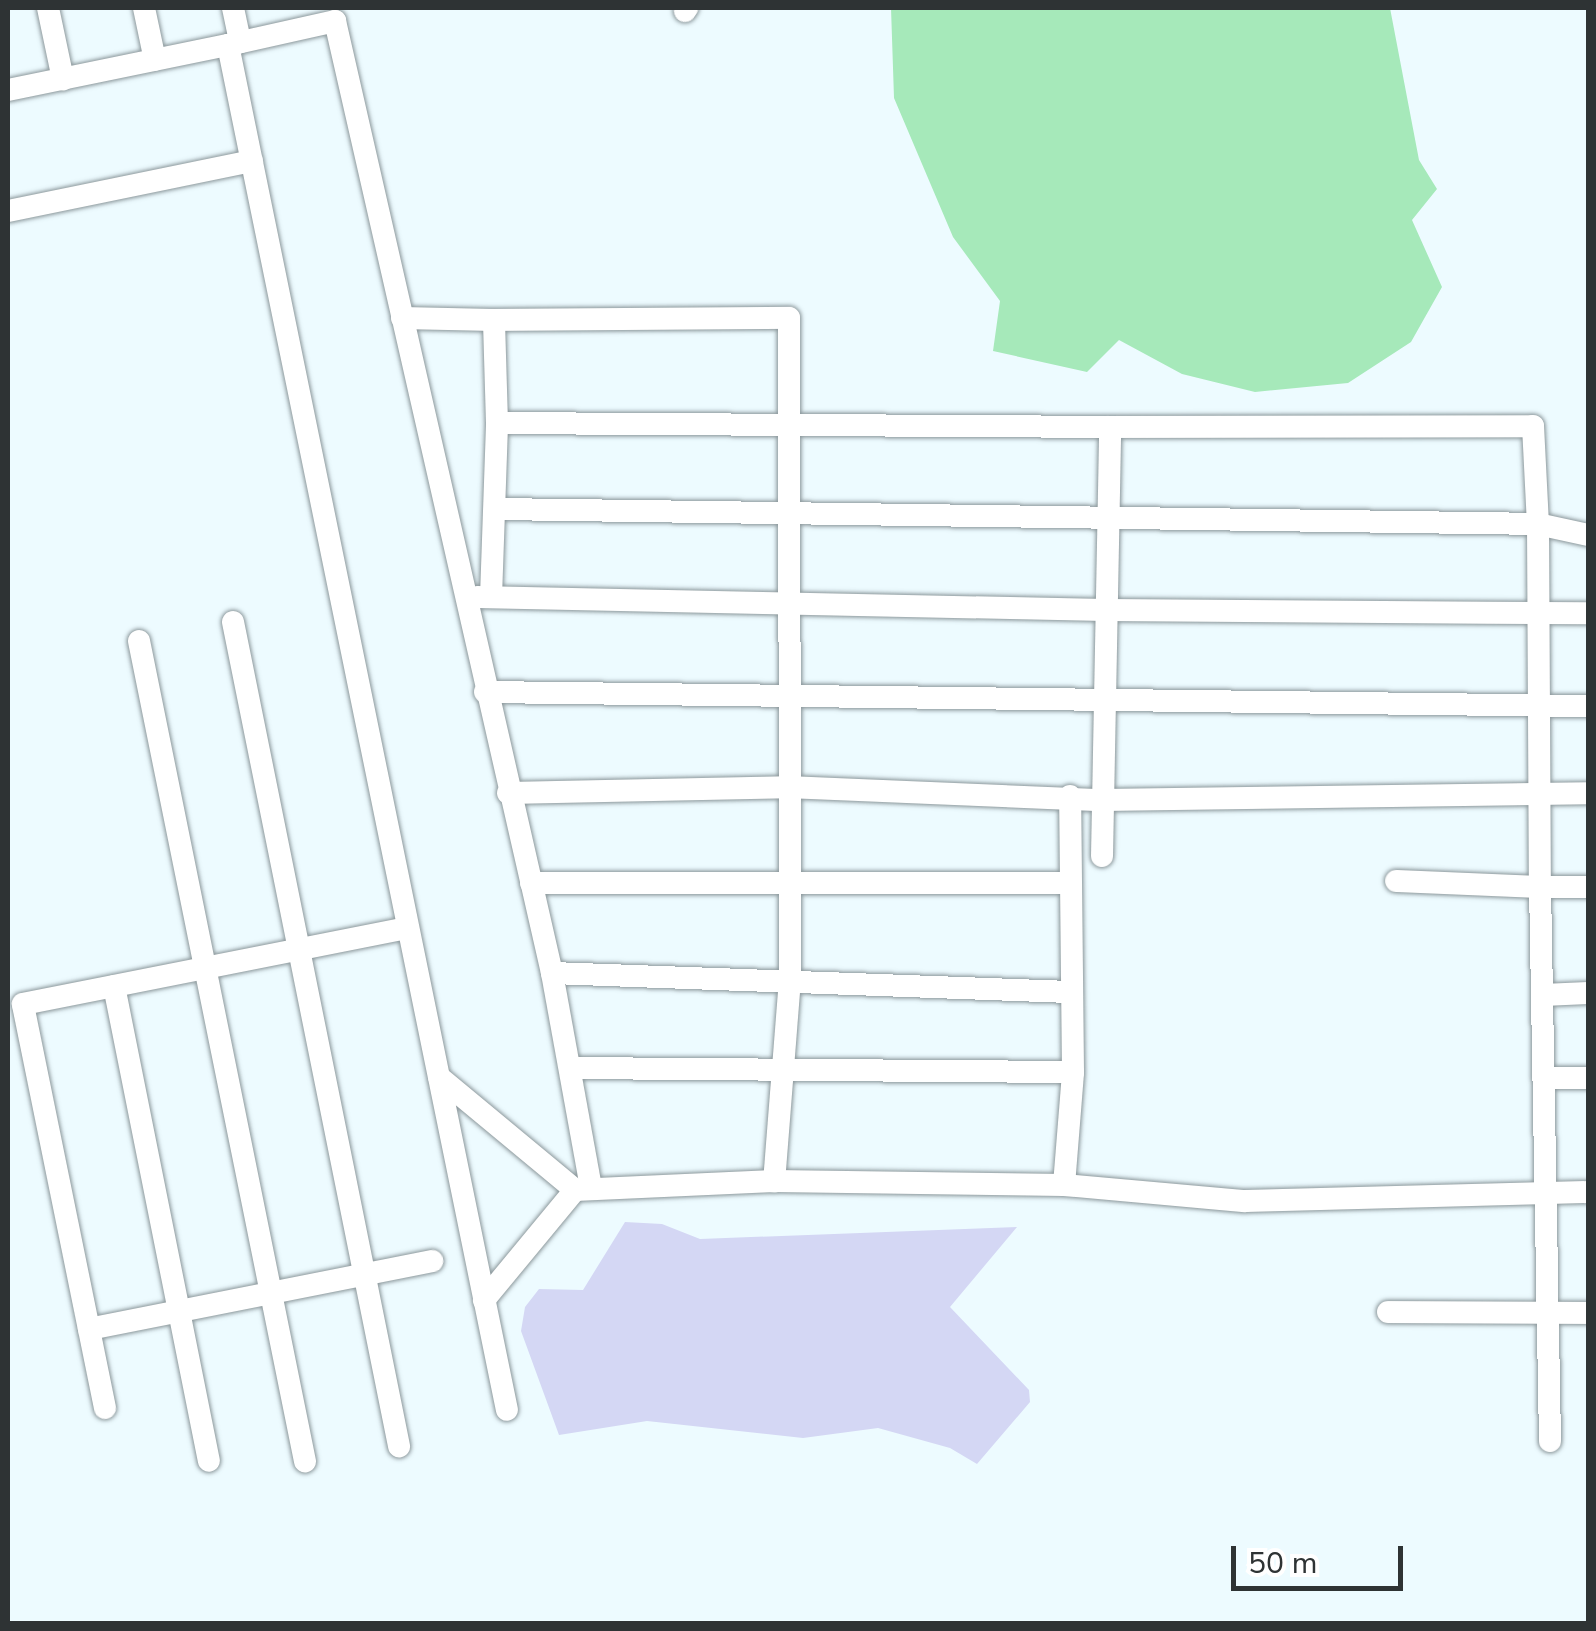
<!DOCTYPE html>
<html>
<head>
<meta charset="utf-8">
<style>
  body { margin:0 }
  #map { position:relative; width:1596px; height:1631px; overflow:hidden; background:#edfbff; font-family:"Nunito Sans",sans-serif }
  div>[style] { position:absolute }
  .green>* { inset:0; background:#a6e9ba }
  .water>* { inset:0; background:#d4d7f4 }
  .roads { filter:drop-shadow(0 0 2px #8c989c) drop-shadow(0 0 2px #8c989c) }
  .street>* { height:22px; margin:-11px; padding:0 11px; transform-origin:11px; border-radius:11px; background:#fff }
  span { translate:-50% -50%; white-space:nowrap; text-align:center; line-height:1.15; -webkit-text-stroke:9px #fff; paint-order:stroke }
  .frame { position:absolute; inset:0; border:10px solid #2e3334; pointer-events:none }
  .scale { position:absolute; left:1231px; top:1546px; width:172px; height:45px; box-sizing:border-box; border:5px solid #2e3334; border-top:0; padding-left:12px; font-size:30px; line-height:35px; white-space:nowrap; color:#2e3334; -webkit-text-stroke:8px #fff; paint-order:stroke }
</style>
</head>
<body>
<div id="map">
  <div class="green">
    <div style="clip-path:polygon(891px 8px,1390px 8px,1419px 160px,1437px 189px,1412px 220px,1442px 287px,1411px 342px,1348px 383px,1255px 392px,1182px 374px,1119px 340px,1087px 372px,993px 351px,1000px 301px,953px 237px,894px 98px)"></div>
  </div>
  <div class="water">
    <div style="clip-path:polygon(625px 1222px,662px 1224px,700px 1239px,1017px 1227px,950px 1307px,1029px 1390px,1030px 1402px,977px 1464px,950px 1448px,878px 1428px,803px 1438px,647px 1421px,559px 1435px,521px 1331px,525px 1307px,539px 1289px,583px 1290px)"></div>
  </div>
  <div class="roads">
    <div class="street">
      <div style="left:48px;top:8px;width:73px;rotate:78.1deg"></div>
      <div style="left:144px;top:8px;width:53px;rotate:78.1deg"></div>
      <div style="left:233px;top:8px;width:35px;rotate:78deg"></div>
      <div style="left:685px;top:11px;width:4px;rotate:-56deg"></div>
      <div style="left:228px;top:45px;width:110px;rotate:-12.6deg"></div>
      <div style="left:335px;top:21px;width:976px;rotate:77.16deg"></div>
      <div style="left:552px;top:973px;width:219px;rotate:79.7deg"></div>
      <div style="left:8px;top:90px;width:225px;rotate:-11.6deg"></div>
      <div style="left:228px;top:45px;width:1393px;rotate:78.45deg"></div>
      <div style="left:8px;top:211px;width:249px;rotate:-11.6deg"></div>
      <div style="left:402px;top:318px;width:92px;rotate:1.2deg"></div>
      <div style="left:497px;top:423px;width:613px;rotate:0.37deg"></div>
      <div style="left:496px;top:509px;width:1042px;rotate:0.82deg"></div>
      <div style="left:1538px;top:524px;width:51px;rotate:12.4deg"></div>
      <div style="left:477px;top:597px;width:628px;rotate:1.19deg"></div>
      <div style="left:1105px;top:610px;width:483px;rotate:0.4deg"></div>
      <div style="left:491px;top:597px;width:174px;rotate:-88deg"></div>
      <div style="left:497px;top:423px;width:103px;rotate:-91.7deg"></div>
      <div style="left:494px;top:320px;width:295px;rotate:-0.4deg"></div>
      <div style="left:789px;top:318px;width:661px;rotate:89.91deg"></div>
      <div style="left:790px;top:979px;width:203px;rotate:94.5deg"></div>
      <div style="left:233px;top:622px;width:841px;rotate:78.61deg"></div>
      <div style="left:139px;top:641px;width:837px;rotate:78.56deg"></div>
      <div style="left:485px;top:692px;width:1103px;rotate:0.73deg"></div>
      <div style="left:508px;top:793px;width:279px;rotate:-1.2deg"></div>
      <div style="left:787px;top:787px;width:315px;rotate:2.4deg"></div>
      <div style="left:1102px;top:800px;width:486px;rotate:-0.8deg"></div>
      <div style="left:1102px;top:856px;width:429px;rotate:-88.9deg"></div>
      <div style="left:1110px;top:427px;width:423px;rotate:-0.1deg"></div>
      <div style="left:1533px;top:426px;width:98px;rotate:87.1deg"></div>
      <div style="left:1538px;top:524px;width:363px;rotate:89.7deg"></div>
      <div style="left:1540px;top:887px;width:144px;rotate:-177.6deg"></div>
      <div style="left:531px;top:883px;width:539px"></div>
      <div style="left:552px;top:973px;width:519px;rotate:2.1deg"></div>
      <div style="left:114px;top:986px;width:484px;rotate:78.7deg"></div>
      <div style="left:1543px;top:995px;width:45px;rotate:-2.5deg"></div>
      <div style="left:570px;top:1068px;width:503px;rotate:0.46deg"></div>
      <div style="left:439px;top:1077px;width:177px;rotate:39.7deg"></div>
      <div style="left:575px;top:1190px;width:143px;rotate:129.6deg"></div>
      <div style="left:1544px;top:1078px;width:44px"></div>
      <div style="left:1064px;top:1185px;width:113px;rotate:-85.4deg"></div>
      <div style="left:1073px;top:1072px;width:276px;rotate:-90.6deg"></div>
      <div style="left:575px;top:1190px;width:199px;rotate:-2.6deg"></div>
      <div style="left:774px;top:1181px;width:290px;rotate:0.8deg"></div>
      <div style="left:1064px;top:1185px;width:182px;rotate:5.1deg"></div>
      <div style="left:1245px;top:1201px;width:343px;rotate:-1.5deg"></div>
      <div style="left:1388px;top:1312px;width:200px;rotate:0.3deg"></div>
      <div style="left:89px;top:1329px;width:350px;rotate:-11.2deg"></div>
      <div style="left:105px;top:1408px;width:412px;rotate:-101.5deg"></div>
      <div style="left:23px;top:1004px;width:392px;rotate:-11.2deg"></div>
      <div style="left:1550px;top:1441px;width:554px;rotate:-91.03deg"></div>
      <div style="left:1540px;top:887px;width:48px"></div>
    </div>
  </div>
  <div class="frame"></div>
  <div class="scale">50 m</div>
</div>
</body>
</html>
